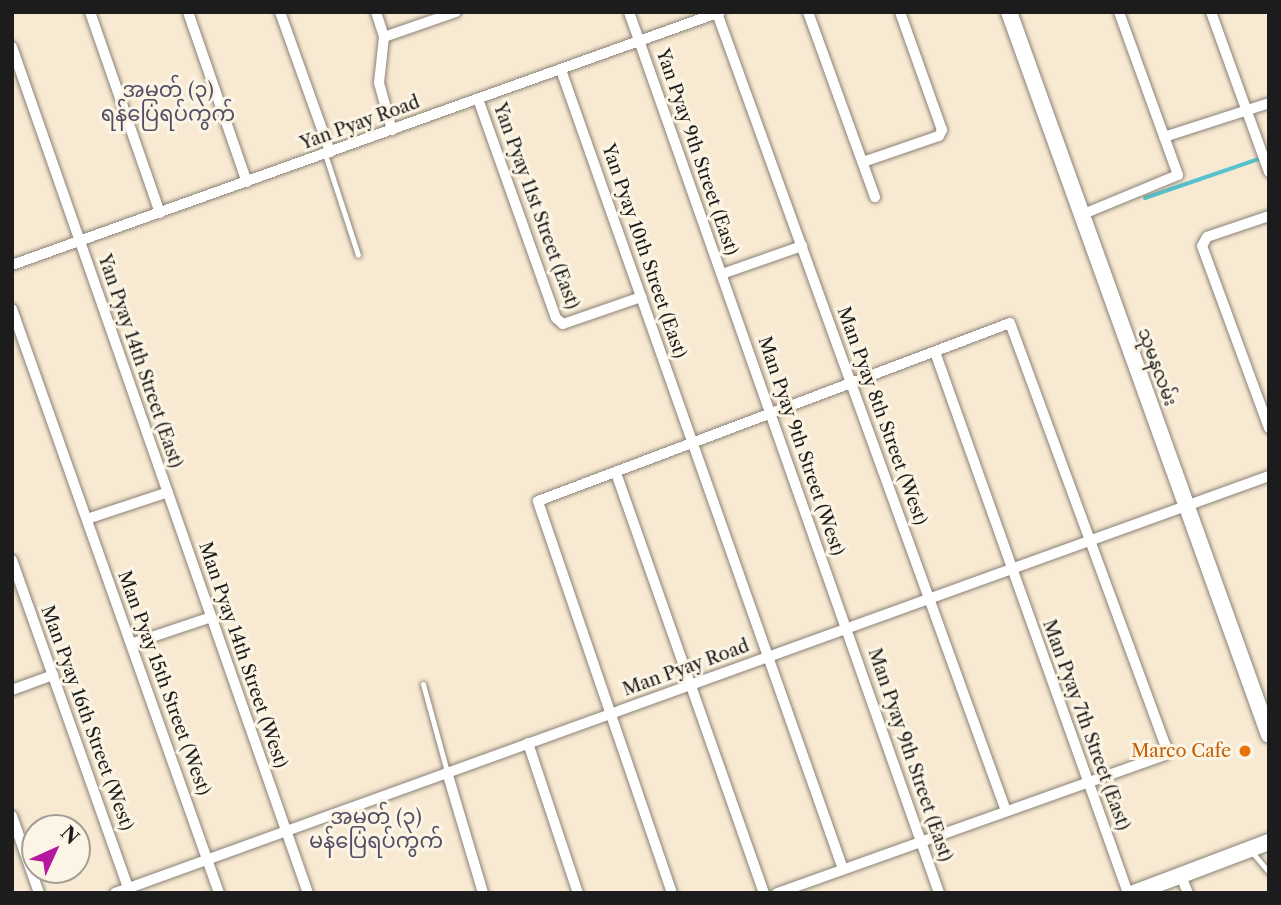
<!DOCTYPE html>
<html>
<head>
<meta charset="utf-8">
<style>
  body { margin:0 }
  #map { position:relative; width:1281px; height:905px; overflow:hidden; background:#f8e9d2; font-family:"Libre Caslon Text","Noto Sans Myanmar",serif }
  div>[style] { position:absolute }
  .stream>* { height:3.5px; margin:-1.75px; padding:0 1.75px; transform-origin:1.75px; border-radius:1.75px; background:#56c2ce }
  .roads { filter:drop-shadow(0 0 2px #8a8277) drop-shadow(0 0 2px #8a8277) }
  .lane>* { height:5px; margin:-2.5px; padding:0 2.5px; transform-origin:2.5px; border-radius:2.5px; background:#fff }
  .street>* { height:10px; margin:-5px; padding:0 5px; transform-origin:5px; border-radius:5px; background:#fff }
  .secondary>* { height:16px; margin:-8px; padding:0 8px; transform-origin:8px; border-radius:8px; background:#fff }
  .dots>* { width:19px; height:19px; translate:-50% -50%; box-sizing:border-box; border:4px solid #fcf5e5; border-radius:50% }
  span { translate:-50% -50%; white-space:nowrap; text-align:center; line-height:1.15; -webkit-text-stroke:6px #fcf5e5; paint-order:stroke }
  .street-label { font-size:18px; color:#1c1c1c }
  .food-label { font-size:18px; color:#c56008 }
  .right { translate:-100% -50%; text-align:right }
  .quarter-label { font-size:21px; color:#544e64 }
  .frame { position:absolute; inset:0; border:14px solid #1c1c1c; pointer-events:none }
  .north { position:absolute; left:21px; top:814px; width:70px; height:70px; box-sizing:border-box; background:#fcf5e5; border:2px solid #a29e95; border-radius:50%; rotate:45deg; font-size:19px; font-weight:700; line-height:28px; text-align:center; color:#1c1c1c }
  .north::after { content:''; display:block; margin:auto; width:24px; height:32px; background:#b5179e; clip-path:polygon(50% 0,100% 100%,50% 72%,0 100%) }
</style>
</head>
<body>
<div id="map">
  <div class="stream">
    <div style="left:1145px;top:198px;width:124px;rotate:-18.9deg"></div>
  </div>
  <div class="roads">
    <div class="lane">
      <div style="left:325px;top:154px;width:106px;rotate:71.9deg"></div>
      <div style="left:423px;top:684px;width:91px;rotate:74.7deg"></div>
      <div style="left:1252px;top:852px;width:26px;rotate:50deg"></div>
    </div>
    <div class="street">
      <div style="left:90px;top:12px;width:213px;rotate:70.8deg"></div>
      <div style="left:188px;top:12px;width:180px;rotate:70.9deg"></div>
      <div style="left:280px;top:12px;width:149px;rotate:70.3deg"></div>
      <div style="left:376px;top:12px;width:26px;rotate:72deg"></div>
      <div style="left:384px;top:37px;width:46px;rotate:96.2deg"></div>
      <div style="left:379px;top:83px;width:49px;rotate:74.5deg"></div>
      <div style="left:629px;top:12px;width:934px;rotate:70.61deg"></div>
      <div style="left:808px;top:12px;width:197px;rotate:70.1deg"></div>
      <div style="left:1211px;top:12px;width:170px;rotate:70.1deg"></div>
      <div style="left:717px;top:13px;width:849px;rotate:70.09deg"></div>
      <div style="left:384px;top:37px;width:76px;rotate:-19.1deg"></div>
      <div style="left:12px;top:47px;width:896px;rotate:70.72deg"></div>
      <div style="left:561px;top:70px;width:847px;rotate:70.56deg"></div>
      <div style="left:478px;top:99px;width:232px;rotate:70.4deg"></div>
      <div style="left:556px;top:318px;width:9px;rotate:41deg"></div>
      <div style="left:563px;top:324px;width:83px;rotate:-19.1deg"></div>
      <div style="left:1164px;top:137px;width:110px;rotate:-17.9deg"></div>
      <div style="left:863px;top:162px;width:80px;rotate:-18.9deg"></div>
      <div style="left:939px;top:136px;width:7px;rotate:-63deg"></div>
      <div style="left:942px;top:130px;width:125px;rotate:-109.6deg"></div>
      <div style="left:1081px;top:215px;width:105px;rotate:-22.4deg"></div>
      <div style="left:1178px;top:175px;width:173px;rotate:-109.9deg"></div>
      <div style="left:1269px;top:216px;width:65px;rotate:161.3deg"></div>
      <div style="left:1207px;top:237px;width:10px;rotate:119deg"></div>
      <div style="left:1202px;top:246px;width:194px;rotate:69.8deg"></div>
      <div style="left:12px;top:265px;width:752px;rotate:-19.66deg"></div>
      <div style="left:722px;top:274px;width:85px;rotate:-19.3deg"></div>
      <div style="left:12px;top:309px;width:620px;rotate:70.48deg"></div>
      <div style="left:935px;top:352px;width:574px;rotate:70.37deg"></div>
      <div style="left:616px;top:473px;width:445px;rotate:70.6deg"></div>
      <div style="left:87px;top:519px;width:85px;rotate:-18.4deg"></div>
      <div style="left:12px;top:560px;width:353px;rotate:70.5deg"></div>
      <div style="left:131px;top:644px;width:84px;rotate:-18.6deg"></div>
      <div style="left:12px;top:690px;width:44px;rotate:-20.1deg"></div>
      <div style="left:528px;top:743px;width:158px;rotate:71.6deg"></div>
      <div style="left:447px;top:772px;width:126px;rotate:73.4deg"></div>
      <div style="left:12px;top:816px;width:82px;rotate:70.7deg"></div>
      <div style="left:1181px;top:876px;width:18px;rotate:68deg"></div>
      <div style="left:115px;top:893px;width:1227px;rotate:-19.87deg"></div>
      <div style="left:672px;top:893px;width:414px;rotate:-108.9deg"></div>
      <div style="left:538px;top:501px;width:504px;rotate:-20.66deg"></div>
      <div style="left:1010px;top:323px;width:451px;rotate:69.8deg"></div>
      <div style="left:1166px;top:746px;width:9px;rotate:96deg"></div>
      <div style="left:1165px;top:755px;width:412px;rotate:160.4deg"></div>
    </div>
    <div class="secondary">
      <div style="left:1009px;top:12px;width:768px;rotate:70.22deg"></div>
      <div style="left:1134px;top:893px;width:144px;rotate:-20.7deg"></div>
    </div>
  </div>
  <div class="dots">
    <div style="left:1245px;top:751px;background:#e8710a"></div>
  </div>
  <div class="street-label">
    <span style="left:360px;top:123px;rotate:-20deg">Yan Pyay Road</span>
    <span style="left:697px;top:152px;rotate:71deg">Yan Pyay 9th Street (East)</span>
    <span style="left:536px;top:206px;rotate:70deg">Yan Pyay 11st Street (East)</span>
    <span style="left:644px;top:251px;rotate:71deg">Yan Pyay 10th Street (East)</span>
    <span style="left:140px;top:361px;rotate:71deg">Yan Pyay 14th Street (East)</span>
    <span style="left:1157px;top:367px;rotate:70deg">သုမနလမ်း</span>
    <span style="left:882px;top:416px;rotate:70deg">Man Pyay 8th Street (West)</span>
    <span style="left:801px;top:446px;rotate:71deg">Man Pyay 9th Street (West)</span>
    <span style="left:243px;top:655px;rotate:71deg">Man Pyay 14th Street (West)</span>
    <span style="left:686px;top:668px;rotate:-20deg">Man Pyay Road</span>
    <span style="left:164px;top:683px;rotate:70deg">Man Pyay 15th Street (West)</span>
    <span style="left:87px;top:718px;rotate:70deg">Man Pyay 16th Street (West)</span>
    <span style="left:1086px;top:725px;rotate:70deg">Man Pyay 7th Street (East)</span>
    <span style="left:910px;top:755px;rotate:71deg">Man Pyay 9th Street (East)</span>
  </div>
  <div class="food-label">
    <span class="right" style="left:1231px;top:751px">Marco Cafe</span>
  </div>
  <div class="quarter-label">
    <span style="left:168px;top:102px">အမှတ် (၃)<br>ရန်ပြေရပ်ကွက်</span>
    <span style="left:376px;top:829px">အမှတ် (၃)<br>မန်ပြေရပ်ကွက်</span>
  </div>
  <div class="frame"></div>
  <div class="north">N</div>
</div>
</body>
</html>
